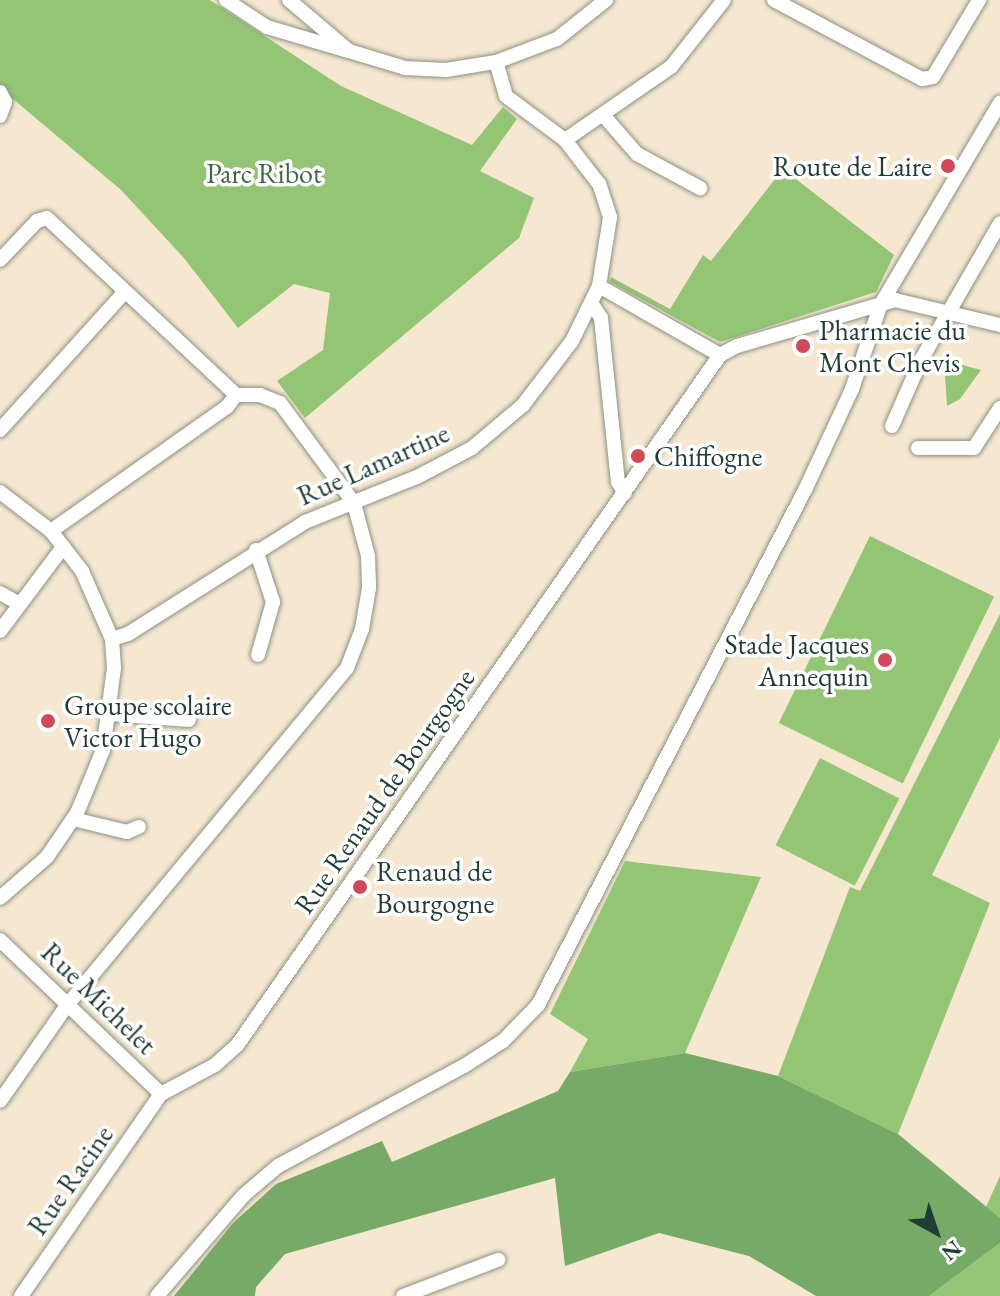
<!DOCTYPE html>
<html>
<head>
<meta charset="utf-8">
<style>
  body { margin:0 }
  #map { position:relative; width:1000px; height:1296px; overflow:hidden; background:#f6e7d1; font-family:"EB Garamond",serif }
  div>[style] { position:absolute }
  .green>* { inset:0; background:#94c575; transform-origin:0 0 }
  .forest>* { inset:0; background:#7a6 }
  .roads { filter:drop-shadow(0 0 2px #8a9282) drop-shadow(0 0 2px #8a9282) }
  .minor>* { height:14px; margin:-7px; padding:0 7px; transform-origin:7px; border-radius:7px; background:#fff }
  .dots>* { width:22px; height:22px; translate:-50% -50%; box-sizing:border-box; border:4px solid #fff; border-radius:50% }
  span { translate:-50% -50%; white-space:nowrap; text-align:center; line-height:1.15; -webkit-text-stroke:7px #fff; paint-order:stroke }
  .poi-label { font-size:28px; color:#1f3d34 }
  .right { translate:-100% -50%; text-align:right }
  .left { translate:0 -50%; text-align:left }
  .park-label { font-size:28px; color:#426648 }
  .street-label { font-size:28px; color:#1f3d34 }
  .north { position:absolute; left:896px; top:1192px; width:80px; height:80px; -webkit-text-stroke:6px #fff; paint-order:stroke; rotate:140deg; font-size:22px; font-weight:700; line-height:32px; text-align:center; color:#1f3d34 }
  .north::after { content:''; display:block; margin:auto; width:28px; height:36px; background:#1f3d34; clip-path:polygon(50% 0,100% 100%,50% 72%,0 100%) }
</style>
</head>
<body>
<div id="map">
  <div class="green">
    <div style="clip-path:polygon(0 0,210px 0,341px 86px,472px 145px,503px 107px,517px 119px,480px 171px,534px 198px,519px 238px,305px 418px,277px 381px,323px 350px,330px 293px,294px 284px,238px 328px,184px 258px,121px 190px,0 88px)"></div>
    <div style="clip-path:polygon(783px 169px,894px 255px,876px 292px,720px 342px,610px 282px,611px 277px,670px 309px,703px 255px,711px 261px)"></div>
    <div style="clip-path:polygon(959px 364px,981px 370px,960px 399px,947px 406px,945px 376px)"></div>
    <div style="left:870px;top:536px;width:138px;height:208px;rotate:26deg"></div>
    <div style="clip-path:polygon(1000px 614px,1000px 738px,932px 875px,990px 903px,898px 1134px,778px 1076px,850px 887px,860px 891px)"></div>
    <div style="left:820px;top:758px;width:89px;height:98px;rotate:27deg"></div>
    <div style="clip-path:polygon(625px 861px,761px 877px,685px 1053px,570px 1072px,588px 1039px,550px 1014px)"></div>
    <div style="clip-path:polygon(1000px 1176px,1000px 1218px,986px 1207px)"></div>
    <div style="clip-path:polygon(1000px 1243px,1000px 1296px,929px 1296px)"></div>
  </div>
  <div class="forest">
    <div style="clip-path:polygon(685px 1053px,778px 1076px,898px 1134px,1000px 1218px,1000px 1243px,929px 1296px,816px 1296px,749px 1256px,659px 1233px,565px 1266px,555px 1178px,285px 1254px,256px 1287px,255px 1296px,174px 1296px,233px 1223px,276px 1184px,382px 1141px,392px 1162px,558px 1091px,570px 1072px)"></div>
  </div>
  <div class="roads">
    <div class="minor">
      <div style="left:226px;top:0;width:49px;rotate:33.4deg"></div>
      <div style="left:267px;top:27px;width:84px;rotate:16.5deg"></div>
      <div style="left:289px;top:0;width:79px;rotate:40.4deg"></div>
      <div style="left:349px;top:51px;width:59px;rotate:16.9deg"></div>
      <div style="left:405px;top:68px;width:41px;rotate:2.8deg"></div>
      <div style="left:446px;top:70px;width:51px;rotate:-9.1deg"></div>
      <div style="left:496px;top:62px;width:65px;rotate:-20.7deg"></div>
      <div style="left:557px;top:39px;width:63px;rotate:-38.5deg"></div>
      <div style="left:774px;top:0;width:168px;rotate:28.1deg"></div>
      <div style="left:922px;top:79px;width:11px;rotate:-10deg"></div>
      <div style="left:933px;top:77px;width:90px;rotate:-59.1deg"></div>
      <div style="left:0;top:92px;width:11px;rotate:63deg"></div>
      <div style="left:5px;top:102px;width:15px;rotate:110deg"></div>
      <div style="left:604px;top:116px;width:50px;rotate:49deg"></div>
      <div style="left:637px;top:154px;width:72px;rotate:28.4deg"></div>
      <div style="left:565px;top:140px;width:129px;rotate:-34.6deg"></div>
      <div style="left:671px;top:67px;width:85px;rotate:-51.7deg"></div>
      <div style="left:0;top:260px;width:54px;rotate:-46.5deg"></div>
      <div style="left:37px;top:221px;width:10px;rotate:-17deg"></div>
      <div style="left:47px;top:218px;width:259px;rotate:43.1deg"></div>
      <div style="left:236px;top:395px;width:24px"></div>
      <div style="left:260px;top:395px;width:22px;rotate:22deg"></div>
      <div style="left:280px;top:403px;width:124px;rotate:53.5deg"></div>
      <div style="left:354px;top:503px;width:55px;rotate:75.2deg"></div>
      <div style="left:368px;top:556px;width:32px;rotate:88deg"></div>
      <div style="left:369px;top:588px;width:42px;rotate:99.7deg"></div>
      <div style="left:362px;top:629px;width:42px;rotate:111deg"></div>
      <div style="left:347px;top:668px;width:437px;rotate:129.7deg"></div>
      <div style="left:68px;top:1004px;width:118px;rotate:125deg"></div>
      <div style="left:599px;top:286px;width:139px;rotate:29.7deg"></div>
      <div style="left:592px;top:304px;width:17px;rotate:57deg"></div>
      <div style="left:601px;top:318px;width:165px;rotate:84.1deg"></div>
      <div style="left:618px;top:482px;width:13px;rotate:58deg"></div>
      <div style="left:892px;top:426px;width:72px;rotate:-66.3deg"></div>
      <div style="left:921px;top:360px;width:158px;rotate:-60deg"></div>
      <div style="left:0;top:430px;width:185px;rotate:-47.9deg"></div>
      <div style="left:918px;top:448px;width:56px"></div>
      <div style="left:974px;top:448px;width:48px;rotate:-57deg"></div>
      <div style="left:0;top:492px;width:64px;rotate:37.4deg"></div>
      <div style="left:51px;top:531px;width:51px;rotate:52.2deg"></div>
      <div style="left:82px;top:571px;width:74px;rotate:66.2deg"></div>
      <div style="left:112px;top:639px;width:29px;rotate:86deg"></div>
      <div style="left:114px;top:668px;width:83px;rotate:97.6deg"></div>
      <div style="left:103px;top:750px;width:68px;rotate:112.4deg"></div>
      <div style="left:77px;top:813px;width:53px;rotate:124.3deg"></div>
      <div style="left:47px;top:857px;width:62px;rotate:138.9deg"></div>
      <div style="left:51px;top:531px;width:215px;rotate:-35.2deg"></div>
      <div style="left:227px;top:407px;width:15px;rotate:-53deg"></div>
      <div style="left:256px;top:550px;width:55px;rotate:71.9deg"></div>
      <div style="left:273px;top:602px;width:55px;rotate:105.8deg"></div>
      <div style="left:0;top:593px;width:23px;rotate:29deg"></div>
      <div style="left:0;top:631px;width:105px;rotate:-53.1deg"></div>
      <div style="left:112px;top:639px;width:17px;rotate:-17deg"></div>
      <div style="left:128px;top:634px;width:209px;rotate:-32.3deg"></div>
      <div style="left:305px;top:522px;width:121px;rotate:-21.9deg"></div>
      <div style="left:417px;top:477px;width:62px;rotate:-27.8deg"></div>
      <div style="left:472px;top:448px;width:67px;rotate:-40.1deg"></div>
      <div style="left:523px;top:405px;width:81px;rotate:-52.6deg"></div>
      <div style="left:572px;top:341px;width:61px;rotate:-63.9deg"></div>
      <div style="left:599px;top:286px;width:70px;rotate:-80.9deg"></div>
      <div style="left:610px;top:217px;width:35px;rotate:-108deg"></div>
      <div style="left:599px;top:184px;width:56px;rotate:-127.7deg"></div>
      <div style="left:565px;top:140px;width:74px;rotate:-143.3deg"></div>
      <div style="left:506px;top:96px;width:35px;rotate:-106deg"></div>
      <div style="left:110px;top:714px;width:79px;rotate:4.3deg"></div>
      <div style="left:73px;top:819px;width:56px;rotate:13.5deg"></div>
      <div style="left:127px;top:832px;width:13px;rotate:-23deg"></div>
      <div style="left:0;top:940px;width:223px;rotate:43.7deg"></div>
      <div style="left:21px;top:1296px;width:246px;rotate:-55.3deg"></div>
      <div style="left:161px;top:1094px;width:61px;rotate:-28.2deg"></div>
      <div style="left:215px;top:1065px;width:31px;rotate:-42deg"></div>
      <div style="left:238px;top:1044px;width:841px;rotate:-55.02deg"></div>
      <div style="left:720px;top:355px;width:19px;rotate:-28deg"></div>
      <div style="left:737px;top:346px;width:165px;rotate:-16.2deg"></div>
      <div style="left:895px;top:300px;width:108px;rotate:13.4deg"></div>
      <div style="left:157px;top:1296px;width:133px;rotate:-49.3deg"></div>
      <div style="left:244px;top:1195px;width:45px;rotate:-40.5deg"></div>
      <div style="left:278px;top:1166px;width:211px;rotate:-28.3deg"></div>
      <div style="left:464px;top:1066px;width:46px;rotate:-32.7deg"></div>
      <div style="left:503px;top:1041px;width:50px;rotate:-45.8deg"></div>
      <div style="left:538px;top:1005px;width:580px;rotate:-62.6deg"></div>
      <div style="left:805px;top:490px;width:111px;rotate:-65deg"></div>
      <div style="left:852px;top:389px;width:90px;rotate:-71.2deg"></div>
      <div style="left:881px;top:304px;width:234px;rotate:-59.4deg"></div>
      <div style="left:403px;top:1296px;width:102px;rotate:-20.8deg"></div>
    </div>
  </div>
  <div class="dots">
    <div style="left:948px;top:166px;background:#d1495b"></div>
    <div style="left:803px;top:346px;background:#d1495b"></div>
    <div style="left:638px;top:456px;background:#d1495b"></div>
    <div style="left:885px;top:660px;background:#d1495b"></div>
    <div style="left:48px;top:721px;background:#d1495b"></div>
    <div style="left:360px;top:887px;background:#d1495b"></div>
  </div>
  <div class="poi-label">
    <span class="right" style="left:932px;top:166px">Route de Laire</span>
    <span class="left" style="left:819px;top:346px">Pharmacie du<br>Mont Chevis</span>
    <span class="left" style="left:654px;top:456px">Chiffogne</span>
    <span class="right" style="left:869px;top:660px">Stade Jacques<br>Annequin</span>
    <span class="left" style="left:64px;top:721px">Groupe scolaire<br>Victor Hugo</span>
    <span class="left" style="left:376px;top:887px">Renaud de<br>Bourgogne</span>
  </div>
  <div class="park-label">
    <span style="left:264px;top:173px">Parc Ribot</span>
  </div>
  <div class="street-label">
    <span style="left:373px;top:464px;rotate:-24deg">Rue Lamartine</span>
    <span style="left:384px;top:791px;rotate:-55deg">Rue Renaud de Bourgogne</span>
    <span style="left:99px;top:998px;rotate:44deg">Rue Michelet</span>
    <span style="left:70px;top:1180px;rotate:-55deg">Rue Racine</span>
  </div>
  <div class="north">N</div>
</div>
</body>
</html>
